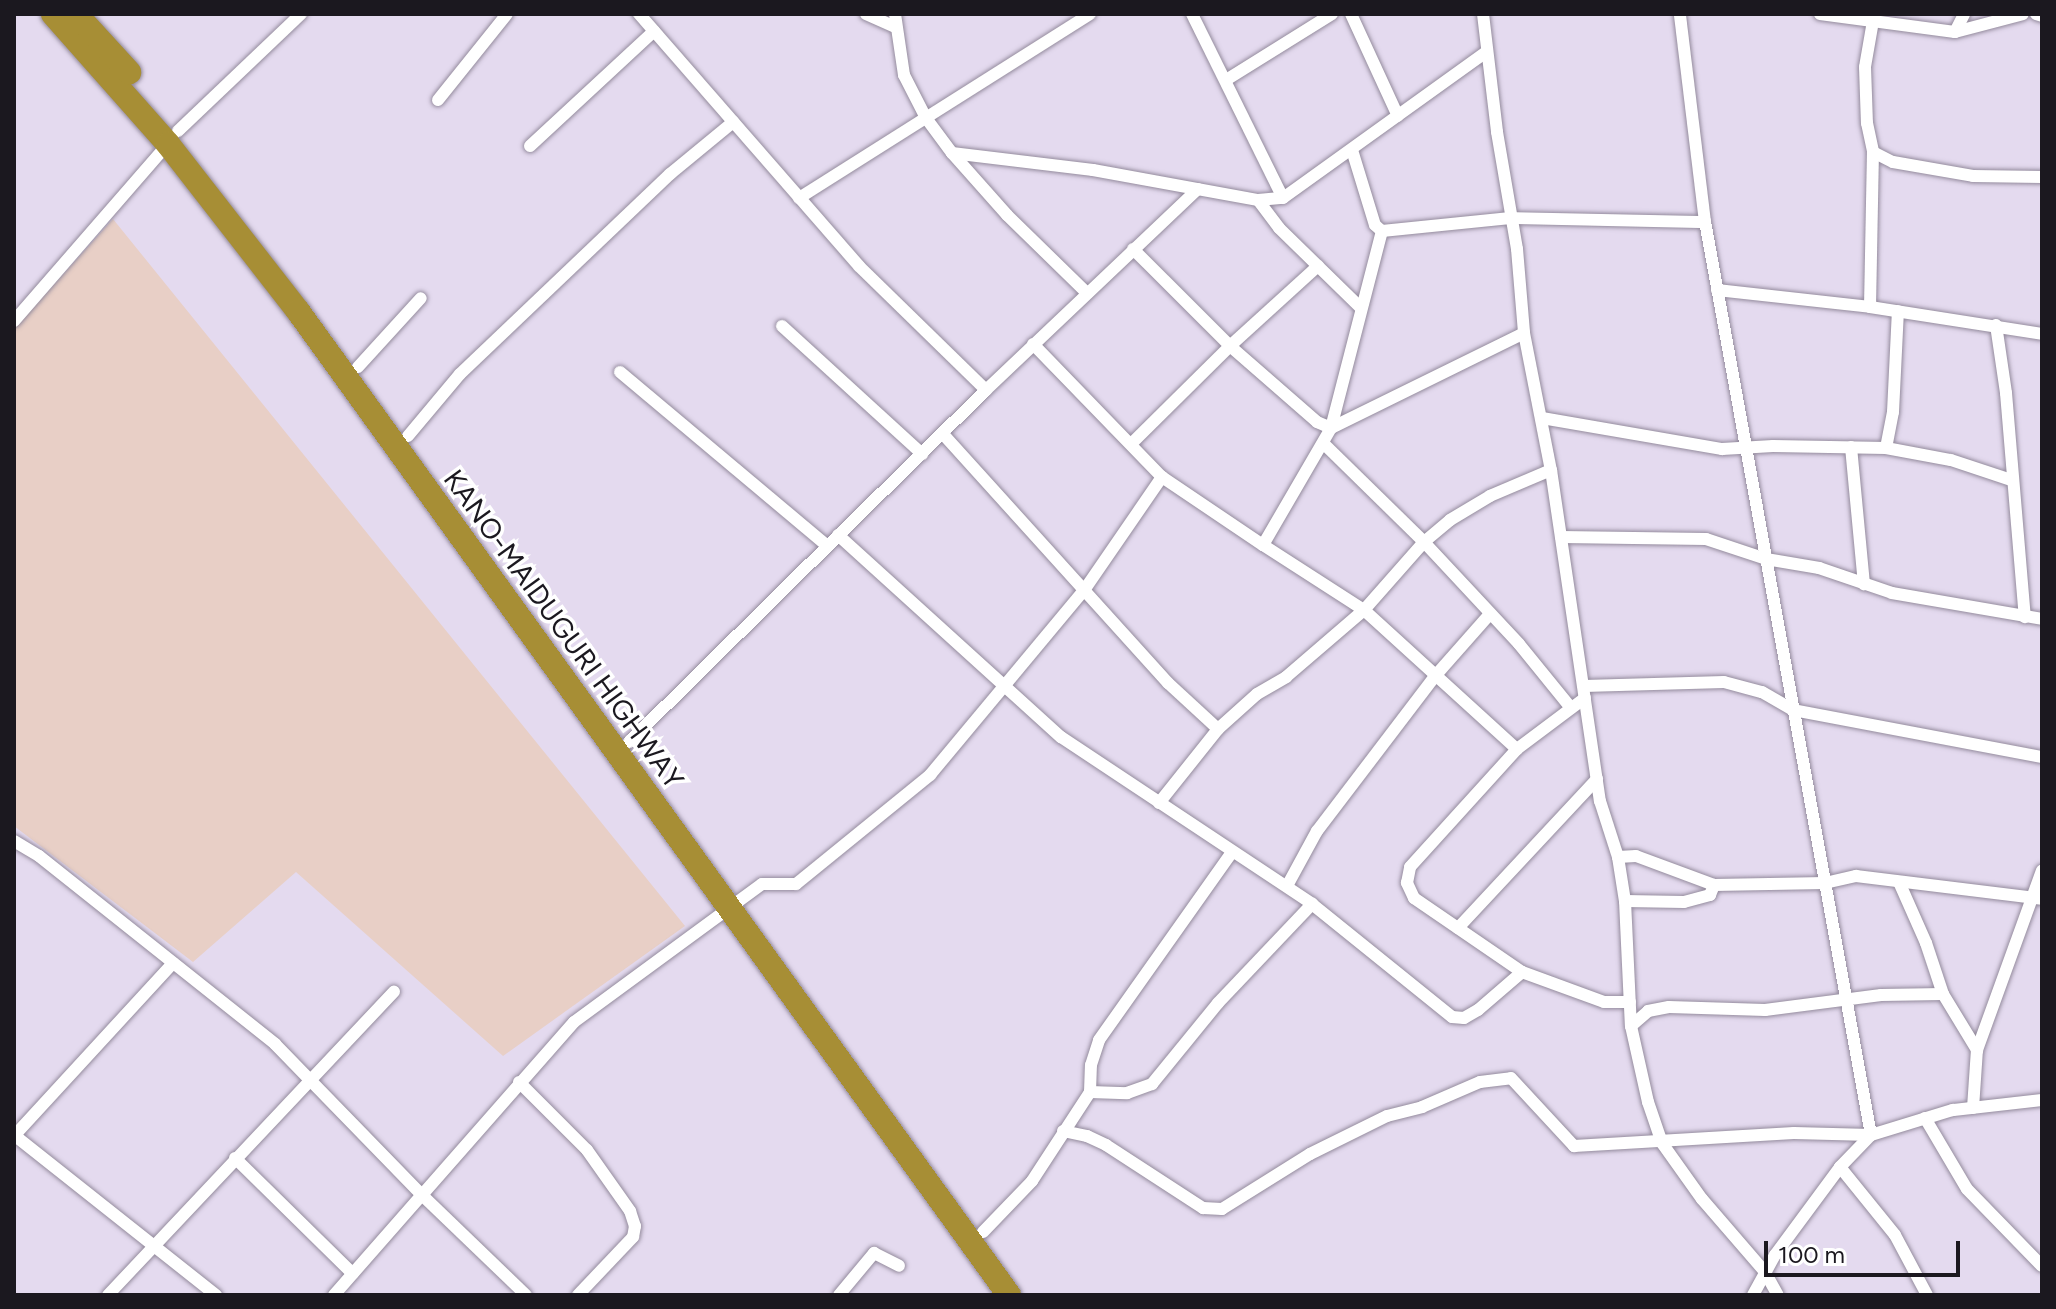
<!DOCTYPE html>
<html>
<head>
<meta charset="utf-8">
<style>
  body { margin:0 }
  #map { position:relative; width:2056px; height:1309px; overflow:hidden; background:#e4daef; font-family:Figtree,sans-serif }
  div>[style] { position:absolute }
  .commercial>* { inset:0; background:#e8cfc6 }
  .roads { filter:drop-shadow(0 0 2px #948b9d) drop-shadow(0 0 2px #948b9d) }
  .street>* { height:12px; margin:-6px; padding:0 6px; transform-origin:6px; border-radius:6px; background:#fff }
  .highway>* { height:24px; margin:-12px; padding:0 12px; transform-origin:12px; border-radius:12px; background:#a78e35 }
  span { translate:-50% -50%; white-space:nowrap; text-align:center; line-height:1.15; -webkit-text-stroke:7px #fff; paint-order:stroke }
  .street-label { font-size:28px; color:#1b181f }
  .frame { position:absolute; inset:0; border:16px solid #1b181f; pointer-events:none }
  .scale { position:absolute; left:1764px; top:1241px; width:196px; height:36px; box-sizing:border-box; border:4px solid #1b181f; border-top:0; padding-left:10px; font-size:24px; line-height:28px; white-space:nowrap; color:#1b181f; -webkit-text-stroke:6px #fff; paint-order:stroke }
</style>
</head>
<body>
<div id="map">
  <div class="commercial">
    <div style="clip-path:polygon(113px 219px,685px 926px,503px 1056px,296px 872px,193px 962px,14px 826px,14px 329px)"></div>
  </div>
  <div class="roads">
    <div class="street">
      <div style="left:866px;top:14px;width:32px;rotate:24deg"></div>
      <div style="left:895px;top:14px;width:62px;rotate:81.6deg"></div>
      <div style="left:904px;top:75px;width:48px;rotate:62.9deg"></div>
      <div style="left:926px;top:118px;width:44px;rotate:53.4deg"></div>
      <div style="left:952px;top:153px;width:83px;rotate:48.4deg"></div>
      <div style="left:1007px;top:215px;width:112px;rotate:44.3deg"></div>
      <div style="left:1192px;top:14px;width:205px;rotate:63.7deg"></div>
      <div style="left:1351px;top:14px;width:112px;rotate:65.3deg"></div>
      <div style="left:1483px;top:14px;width:119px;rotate:83.2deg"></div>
      <div style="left:1497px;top:132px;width:119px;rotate:80.3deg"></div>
      <div style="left:1517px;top:249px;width:84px;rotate:85.2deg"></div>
      <div style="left:1524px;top:333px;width:140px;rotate:78.9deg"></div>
      <div style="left:1551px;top:470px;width:335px;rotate:81.6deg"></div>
      <div style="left:1600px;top:801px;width:59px;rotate:72.2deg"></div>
      <div style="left:1618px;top:857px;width:45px;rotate:81deg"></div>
      <div style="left:1625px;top:901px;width:125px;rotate:87.3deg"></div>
      <div style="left:1631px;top:1026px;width:78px;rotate:77.4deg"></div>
      <div style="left:1648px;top:1102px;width:43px;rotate:71.1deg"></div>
      <div style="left:1662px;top:1143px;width:69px;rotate:54.5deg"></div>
      <div style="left:1702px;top:1199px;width:96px;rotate:49.2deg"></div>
      <div style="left:1765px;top:1272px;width:26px;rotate:61deg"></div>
      <div style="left:1820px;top:14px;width:136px;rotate:7.6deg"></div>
      <div style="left:1955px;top:32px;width:70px;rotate:-14.8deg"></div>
      <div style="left:2036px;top:14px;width:6px;rotate:18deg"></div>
      <div style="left:1873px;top:21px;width:47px;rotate:99.9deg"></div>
      <div style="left:1865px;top:67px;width:56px;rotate:88deg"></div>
      <div style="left:1867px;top:123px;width:30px;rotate:78deg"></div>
      <div style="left:1873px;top:152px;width:22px;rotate:27deg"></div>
      <div style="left:1893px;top:162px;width:81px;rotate:9.9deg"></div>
      <div style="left:1973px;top:176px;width:69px;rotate:0.8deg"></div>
      <div style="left:1955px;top:32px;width:20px;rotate:-63deg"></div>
      <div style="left:1226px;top:80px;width:125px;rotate:-31.9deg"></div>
      <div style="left:438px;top:100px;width:110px;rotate:-51.3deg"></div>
      <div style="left:178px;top:131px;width:170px;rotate:-43.6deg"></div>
      <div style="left:530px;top:146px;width:169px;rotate:-42.8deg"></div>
      <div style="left:1352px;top:150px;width:78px;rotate:73deg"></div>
      <div style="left:1375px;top:225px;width:9px;rotate:41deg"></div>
      <div style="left:952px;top:153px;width:142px;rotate:6.9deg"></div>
      <div style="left:1093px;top:170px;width:168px;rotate:10.3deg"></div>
      <div style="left:1258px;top:200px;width:25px;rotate:-5deg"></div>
      <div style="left:1283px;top:198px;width:250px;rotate:-35.7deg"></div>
      <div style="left:799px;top:198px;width:344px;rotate:-32.3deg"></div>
      <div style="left:1258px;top:200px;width:35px;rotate:53deg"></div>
      <div style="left:1279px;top:228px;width:113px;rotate:44.3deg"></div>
      <div style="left:1382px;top:231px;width:129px;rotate:-5.8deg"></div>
      <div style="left:1510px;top:218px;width:195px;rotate:1.2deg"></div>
      <div style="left:1133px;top:249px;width:137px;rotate:45deg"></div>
      <div style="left:1230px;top:346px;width:116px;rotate:41.1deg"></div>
      <div style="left:1317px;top:422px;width:15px;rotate:23deg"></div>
      <div style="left:1717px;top:290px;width:154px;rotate:6.3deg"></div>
      <div style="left:1870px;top:307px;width:174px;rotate:8.9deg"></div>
      <div style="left:1870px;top:307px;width:155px;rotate:-88.9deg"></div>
      <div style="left:14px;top:321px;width:235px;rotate:-49deg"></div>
      <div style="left:1996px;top:325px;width:69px;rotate:81.6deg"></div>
      <div style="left:2006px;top:393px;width:225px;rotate:85.2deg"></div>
      <div style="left:782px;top:326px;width:190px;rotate:42.4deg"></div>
      <div style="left:1033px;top:344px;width:185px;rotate:45.9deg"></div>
      <div style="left:1162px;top:477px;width:122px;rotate:34deg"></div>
      <div style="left:1263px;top:545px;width:135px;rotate:-59.8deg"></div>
      <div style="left:1331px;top:428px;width:203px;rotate:-75.5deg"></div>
      <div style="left:358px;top:367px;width:93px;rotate:-47.6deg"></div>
      <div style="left:620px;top:372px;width:270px;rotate:40deg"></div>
      <div style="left:986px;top:390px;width:292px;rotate:-43.5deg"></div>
      <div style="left:1542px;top:418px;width:183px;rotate:9.8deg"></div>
      <div style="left:1722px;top:449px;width:51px;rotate:-3.4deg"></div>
      <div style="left:1773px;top:446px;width:113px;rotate:1deg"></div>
      <div style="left:1886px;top:448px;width:66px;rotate:10.5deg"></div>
      <div style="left:1951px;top:460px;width:63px;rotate:18.4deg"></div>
      <div style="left:1331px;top:428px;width:215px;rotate:-26.2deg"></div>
      <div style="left:943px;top:434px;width:336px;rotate:47.9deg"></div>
      <div style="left:1168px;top:683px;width:68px;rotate:42.6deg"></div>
      <div style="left:408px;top:436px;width:81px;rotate:-50deg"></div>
      <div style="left:460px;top:374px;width:290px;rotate:-43.6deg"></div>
      <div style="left:670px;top:174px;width:82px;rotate:-39.5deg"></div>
      <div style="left:1132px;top:443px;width:138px;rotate:-44.7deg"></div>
      <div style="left:1230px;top:346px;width:119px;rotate:-42.3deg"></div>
      <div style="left:1324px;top:444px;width:140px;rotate:44.4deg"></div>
      <div style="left:1424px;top:542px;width:139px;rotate:47deg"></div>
      <div style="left:1519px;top:644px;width:82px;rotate:50.9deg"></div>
      <div style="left:1851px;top:447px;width:138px;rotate:84.6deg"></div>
      <div style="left:1886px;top:448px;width:37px;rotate:-79deg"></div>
      <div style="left:1893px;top:412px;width:101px;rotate:-87.2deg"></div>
      <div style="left:838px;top:535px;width:301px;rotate:42.2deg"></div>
      <div style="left:1061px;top:737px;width:301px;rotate:33.6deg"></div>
      <div style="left:1312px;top:904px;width:180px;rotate:38.9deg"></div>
      <div style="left:1452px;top:1017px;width:12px;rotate:5deg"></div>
      <div style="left:1464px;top:1018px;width:16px;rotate:-30deg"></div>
      <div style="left:1478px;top:1010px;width:58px;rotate:-40.8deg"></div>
      <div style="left:1522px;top:972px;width:87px;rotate:20.1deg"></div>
      <div style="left:1604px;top:1002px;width:26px"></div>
      <div style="left:1561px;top:537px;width:145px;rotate:0.8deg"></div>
      <div style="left:1706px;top:539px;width:63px;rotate:18.4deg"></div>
      <div style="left:1766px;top:559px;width:54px;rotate:9.6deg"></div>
      <div style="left:1819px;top:568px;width:77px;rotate:18.9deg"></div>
      <div style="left:1892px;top:593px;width:152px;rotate:9.8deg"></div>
      <div style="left:1263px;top:545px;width:120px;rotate:32.8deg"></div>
      <div style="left:1364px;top:610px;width:207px;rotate:42.3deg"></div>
      <div style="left:1584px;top:686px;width:140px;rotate:-1.6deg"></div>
      <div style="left:1724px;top:682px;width:39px;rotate:15deg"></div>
      <div style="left:1762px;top:692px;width:36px;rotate:30deg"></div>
      <div style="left:1793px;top:710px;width:253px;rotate:10.7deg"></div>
      <div style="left:629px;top:742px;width:501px;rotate:-44.6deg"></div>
      <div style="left:986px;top:390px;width:177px;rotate:-135.7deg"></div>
      <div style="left:859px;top:266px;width:335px;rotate:-131.1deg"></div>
      <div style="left:1159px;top:803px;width:95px;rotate:-51.4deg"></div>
      <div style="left:1218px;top:729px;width:52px;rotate:-41.9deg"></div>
      <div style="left:1257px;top:694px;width:34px;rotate:-30deg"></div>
      <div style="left:1286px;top:677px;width:103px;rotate:-40.7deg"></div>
      <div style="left:1364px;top:610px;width:91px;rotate:-48.6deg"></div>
      <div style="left:1424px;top:542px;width:34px;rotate:-40deg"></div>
      <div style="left:1450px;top:520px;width:47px;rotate:-31deg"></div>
      <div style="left:1490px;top:496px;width:66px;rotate:-23.1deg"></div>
      <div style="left:14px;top:841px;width:29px;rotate:31deg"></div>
      <div style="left:39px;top:856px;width:302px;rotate:38.5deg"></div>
      <div style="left:275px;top:1044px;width:211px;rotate:45.8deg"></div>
      <div style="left:422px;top:1195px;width:230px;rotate:-48.7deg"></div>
      <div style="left:574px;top:1022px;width:233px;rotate:-36.3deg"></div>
      <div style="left:762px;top:884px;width:34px"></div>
      <div style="left:796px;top:884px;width:173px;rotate:-39.1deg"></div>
      <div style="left:930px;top:775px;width:242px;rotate:-50.2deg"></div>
      <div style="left:1085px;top:589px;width:136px;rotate:-55.5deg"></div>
      <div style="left:1618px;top:857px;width:18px;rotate:-3deg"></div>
      <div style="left:1636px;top:856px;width:83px;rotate:20.4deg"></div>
      <div style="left:1714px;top:885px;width:111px;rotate:-1deg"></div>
      <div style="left:1825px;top:883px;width:32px;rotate:-13deg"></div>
      <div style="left:1856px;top:876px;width:187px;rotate:7deg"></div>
      <div style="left:1899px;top:882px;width:67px;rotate:66.1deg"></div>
      <div style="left:1926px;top:943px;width:54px;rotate:71.6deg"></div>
      <div style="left:1943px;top:994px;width:66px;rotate:58.7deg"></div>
      <div style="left:1287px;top:886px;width:63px;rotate:-61.4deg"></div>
      <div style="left:1317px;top:831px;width:196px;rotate:-52.7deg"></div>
      <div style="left:1436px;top:675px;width:81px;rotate:-48.5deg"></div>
      <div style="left:1625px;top:901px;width:59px;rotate:1deg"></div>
      <div style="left:1684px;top:902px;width:27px;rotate:-15deg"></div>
      <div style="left:1710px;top:895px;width:11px;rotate:-68deg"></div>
      <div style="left:1458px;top:928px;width:204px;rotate:-47deg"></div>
      <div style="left:1522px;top:972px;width:131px;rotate:-145.6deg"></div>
      <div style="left:1414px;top:898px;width:17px;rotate:-115deg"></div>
      <div style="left:1407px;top:883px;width:16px;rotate:-79deg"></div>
      <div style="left:1410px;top:867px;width:159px;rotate:-47.8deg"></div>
      <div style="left:1517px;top:749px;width:85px;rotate:-36.9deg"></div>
      <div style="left:1631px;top:1026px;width:23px;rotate:-41deg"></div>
      <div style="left:1648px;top:1011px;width:21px;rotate:-11deg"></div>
      <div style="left:1669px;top:1007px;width:96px;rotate:1.8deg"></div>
      <div style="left:1765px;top:1010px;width:117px;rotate:-7.4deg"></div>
      <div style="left:1881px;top:995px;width:62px;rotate:-0.9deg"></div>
      <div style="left:519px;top:1082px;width:96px;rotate:45deg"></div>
      <div style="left:587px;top:1150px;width:75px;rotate:54.8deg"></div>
      <div style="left:630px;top:1211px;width:16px;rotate:72deg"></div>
      <div style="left:635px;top:1226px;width:11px;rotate:100deg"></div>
      <div style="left:633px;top:1237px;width:80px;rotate:133.5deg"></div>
      <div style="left:1090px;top:1092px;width:27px;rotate:-88deg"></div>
      <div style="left:1091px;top:1065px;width:26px;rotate:-72deg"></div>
      <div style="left:1099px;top:1040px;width:230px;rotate:-54.7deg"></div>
      <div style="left:1973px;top:1108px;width:58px;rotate:-86.1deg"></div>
      <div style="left:1977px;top:1050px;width:191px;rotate:-70.1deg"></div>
      <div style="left:1925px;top:1118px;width:82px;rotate:59.4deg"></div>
      <div style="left:1967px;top:1189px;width:107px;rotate:45.8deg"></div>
      <div style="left:1063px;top:1131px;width:25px;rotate:12deg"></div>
      <div style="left:1087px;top:1136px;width:21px;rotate:25deg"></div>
      <div style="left:1106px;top:1145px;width:116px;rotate:33deg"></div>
      <div style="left:1203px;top:1208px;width:19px;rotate:3deg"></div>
      <div style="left:1222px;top:1209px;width:104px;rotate:-32deg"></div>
      <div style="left:1310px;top:1154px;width:86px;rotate:-26.3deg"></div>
      <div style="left:1387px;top:1116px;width:36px;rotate:-14deg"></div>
      <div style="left:1422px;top:1107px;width:63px;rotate:-23.3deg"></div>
      <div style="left:1480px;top:1082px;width:31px;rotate:-7deg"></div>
      <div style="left:1511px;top:1078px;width:93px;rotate:47.2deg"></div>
      <div style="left:1574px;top:1146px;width:220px;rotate:-3.4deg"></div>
      <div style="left:1794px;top:1133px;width:77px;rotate:1.5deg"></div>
      <div style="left:1871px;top:1135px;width:928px;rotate:-100.3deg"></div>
      <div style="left:1705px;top:222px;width:209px;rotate:-96.9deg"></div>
      <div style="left:14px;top:1135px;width:258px;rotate:38.4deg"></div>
      <div style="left:14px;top:1136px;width:235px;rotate:-47.4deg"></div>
      <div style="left:235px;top:1158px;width:165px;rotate:44.5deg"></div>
      <div style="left:1840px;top:1167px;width:87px;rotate:51deg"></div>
      <div style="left:1895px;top:1235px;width:68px;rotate:61.9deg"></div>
      <div style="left:983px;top:1232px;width:71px;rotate:-46.1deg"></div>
      <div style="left:1032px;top:1181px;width:106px;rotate:-56.9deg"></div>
      <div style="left:1090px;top:1092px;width:37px;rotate:2deg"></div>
      <div style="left:1127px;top:1093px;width:27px;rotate:-20deg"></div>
      <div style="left:1152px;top:1084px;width:104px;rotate:-50.8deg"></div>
      <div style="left:1218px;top:1003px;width:137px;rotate:-46.5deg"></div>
      <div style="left:108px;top:1295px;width:417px;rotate:-46.7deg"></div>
      <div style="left:334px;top:1295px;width:133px;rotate:-48.7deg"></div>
      <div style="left:422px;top:1195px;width:144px;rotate:43.9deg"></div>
      <div style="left:839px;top:1295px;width:55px;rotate:-50.2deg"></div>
      <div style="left:874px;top:1253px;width:28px;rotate:27deg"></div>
      <div style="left:1753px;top:1295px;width:46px;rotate:-61.2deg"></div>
      <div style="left:1775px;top:1255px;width:109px;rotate:-53.5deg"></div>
      <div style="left:1840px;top:1167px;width:45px;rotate:-45.9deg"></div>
      <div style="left:1871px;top:1135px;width:86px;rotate:-17deg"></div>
      <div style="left:1953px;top:1110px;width:90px;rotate:-6.4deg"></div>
    </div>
    <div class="highway">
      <div style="left:53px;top:14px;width:174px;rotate:48.5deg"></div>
      <div style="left:168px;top:144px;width:212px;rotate:52.1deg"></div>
      <div style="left:298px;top:311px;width:1214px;rotate:54.15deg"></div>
      <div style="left:76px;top:14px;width:79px;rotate:47.6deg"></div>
    </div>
  </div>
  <div class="street-label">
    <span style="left:564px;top:629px;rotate:54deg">KANO-MAIDUGURI HIGHWAY</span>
  </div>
  <div class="frame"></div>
  <div class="scale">100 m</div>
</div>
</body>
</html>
